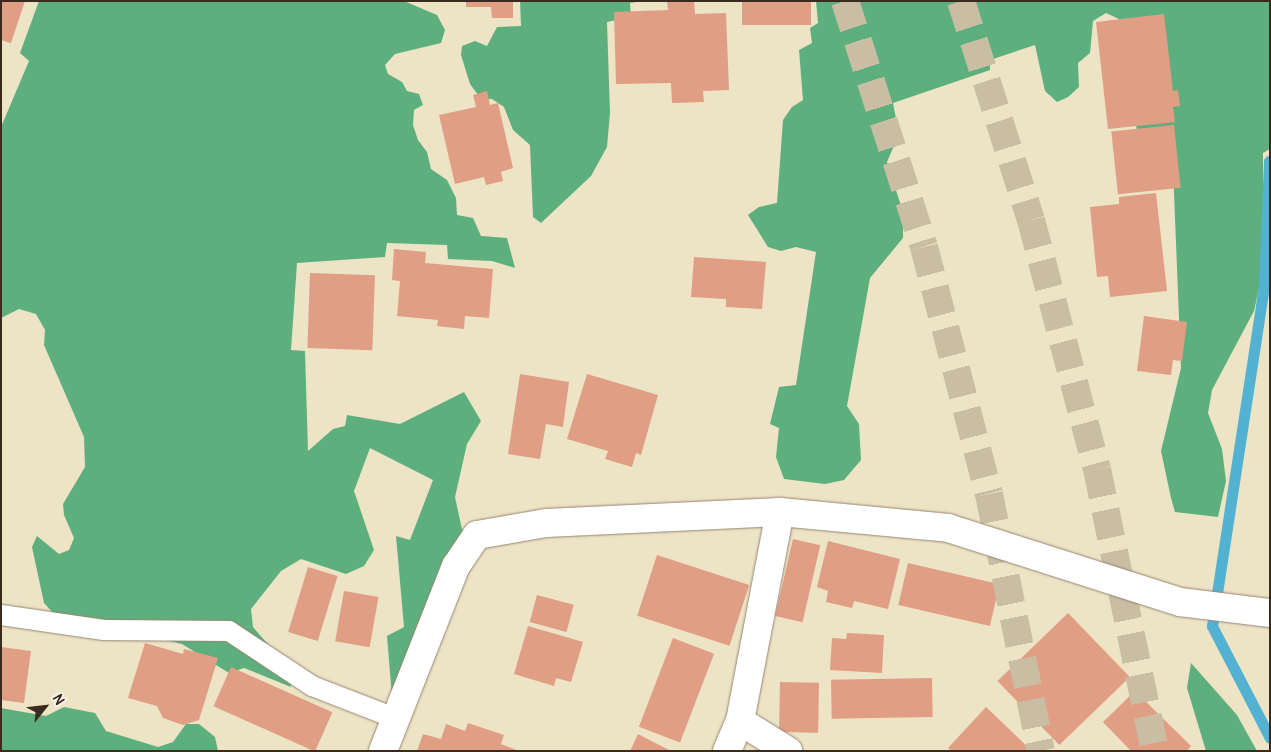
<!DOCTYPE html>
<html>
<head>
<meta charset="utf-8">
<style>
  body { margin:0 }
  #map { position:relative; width:1271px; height:752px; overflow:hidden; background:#ede3c5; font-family:Pangolin,sans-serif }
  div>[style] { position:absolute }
  .forest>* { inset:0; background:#5db07e }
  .stream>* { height:11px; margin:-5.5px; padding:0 5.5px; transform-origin:5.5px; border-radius:5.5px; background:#53b1d1 }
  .building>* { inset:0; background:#e09e85; transform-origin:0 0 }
  .highway-tunnel>* { height:28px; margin-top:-14px; transform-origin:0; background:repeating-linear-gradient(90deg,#c9bea4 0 28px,transparent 0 42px) }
  .roads { filter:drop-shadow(0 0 1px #948672) drop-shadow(0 0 1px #948672) }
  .lane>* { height:20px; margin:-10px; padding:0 10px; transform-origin:10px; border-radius:10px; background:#fff }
  .street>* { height:28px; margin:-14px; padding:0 14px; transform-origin:14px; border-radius:14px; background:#fff }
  span { translate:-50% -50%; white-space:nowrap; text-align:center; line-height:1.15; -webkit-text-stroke:4px #f7f3e8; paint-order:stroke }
  .frame { position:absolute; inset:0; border:2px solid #3b2a1e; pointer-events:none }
  .north { position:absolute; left:20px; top:682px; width:50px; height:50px; -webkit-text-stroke:4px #f7f3e8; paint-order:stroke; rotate:61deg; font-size:14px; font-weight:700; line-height:20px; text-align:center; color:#3b2a1e }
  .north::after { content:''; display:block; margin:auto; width:18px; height:22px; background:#3b2a1e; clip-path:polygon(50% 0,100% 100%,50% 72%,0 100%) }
</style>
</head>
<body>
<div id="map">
  <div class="forest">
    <div style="clip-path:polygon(39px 1px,404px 1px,437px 15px,445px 30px,441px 43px,395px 54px,385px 65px,388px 74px,402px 82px,407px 91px,419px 94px,423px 105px,414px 110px,413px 125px,418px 140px,427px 152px,431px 169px,447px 180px,456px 198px,457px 215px,473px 218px,481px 236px,507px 238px,515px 268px,492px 261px,448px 259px,447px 245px,387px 243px,385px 257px,297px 263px,291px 350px,305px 351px,308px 451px,333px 429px,345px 426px,347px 415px,400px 424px,464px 392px,481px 421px,467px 444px,455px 497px,463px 534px,392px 697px,387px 636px,404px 627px,396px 536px,410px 540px,433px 480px,370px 448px,354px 491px,374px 550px,364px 566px,346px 574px,301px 559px,281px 571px,251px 609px,253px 627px,287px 666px,291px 687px,244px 668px,229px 673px,182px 644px,54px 614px,44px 603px,32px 547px,37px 536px,59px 554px,69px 550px,74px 538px,64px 515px,63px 504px,85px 467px,84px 437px,44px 345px,45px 330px,36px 314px,19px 309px,1px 318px,1px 127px,29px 61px,20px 53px)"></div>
    <div style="clip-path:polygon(520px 1px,643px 1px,630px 3px,631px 17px,607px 22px,610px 113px,607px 147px,591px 176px,541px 223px,533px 217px,530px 145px,513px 130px,504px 107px,492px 99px,481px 99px,470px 84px,461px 55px,462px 46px,475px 41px,487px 46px,497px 27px,521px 26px)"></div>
    <div style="clip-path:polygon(816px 1px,1270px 1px,1270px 149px,1263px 153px,1263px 271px,1254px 311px,1212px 390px,1208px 413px,1222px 449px,1226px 481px,1218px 517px,1175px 512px,1171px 498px,1161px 451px,1181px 368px,1173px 168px,1137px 131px,1119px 19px,1106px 13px,1093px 21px,1090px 53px,1078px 63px,1079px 87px,1068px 97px,1057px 102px,1045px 91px,1035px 45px,990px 60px,990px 70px,893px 103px,899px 134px,887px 162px,903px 212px,903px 238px,870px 278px,847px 406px,859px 424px,861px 460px,844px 480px,825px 484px,784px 479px,776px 457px,779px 428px,770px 424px,779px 387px,796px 385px,816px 252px,796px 247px,781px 251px,768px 247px,748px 215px,759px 207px,777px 203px,783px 120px,792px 107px,803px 100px,799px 50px,812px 43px,810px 28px,818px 23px)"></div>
    <div style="clip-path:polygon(1191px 663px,1237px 715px,1257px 751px,1206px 751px,1187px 688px)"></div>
    <div style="clip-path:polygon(64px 707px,95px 713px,106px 731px,158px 747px,173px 742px,186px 724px,199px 724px,215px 737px,218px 751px,1px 751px,1px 708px,46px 716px)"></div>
  </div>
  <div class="stream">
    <div style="left:1269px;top:161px;width:125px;rotate:92.3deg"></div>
    <div style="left:1264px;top:286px;width:344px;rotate:98.7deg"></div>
    <div style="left:1212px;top:626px;width:126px;rotate:62.6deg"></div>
  </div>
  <div class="building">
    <div style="clip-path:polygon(1px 1px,25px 1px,11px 43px,1px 40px)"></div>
    <div style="clip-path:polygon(466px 1px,513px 1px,513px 18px,492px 18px,491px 7px,466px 7px)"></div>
    <div style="clip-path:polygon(667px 1px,694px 1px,695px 14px,726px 13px,729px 90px,703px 91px,704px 102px,672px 103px,671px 83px,616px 84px,614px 12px,668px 10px)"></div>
    <div style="left:742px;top:1px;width:69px;height:24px"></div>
    <div style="clip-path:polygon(1164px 14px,1173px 91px,1178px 90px,1180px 106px,1173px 107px,1175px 122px,1108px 129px,1096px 22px)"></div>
    <div style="clip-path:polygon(487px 91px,490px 105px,498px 103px,513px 168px,501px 172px,503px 181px,486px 185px,484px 177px,455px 184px,439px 115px,476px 107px,473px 95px)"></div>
    <div style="left:1174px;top:125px;width:63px;height:63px;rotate:84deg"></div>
    <div style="clip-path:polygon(1156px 193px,1167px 291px,1110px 297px,1108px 276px,1097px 277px,1090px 207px,1119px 204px,1119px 197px)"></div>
    <div style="clip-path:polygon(394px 249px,426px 252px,425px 263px,493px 269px,489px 318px,465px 316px,464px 329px,437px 326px,438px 320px,397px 316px,400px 281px,392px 280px)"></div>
    <div style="clip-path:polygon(694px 257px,766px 262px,762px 309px,726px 307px,726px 299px,691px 297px)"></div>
    <div style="left:310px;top:273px;width:65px;height:75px;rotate:2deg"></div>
    <div style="clip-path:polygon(1144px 316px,1187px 322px,1182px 361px,1173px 360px,1171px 375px,1137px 371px)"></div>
    <div style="clip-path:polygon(520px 374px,569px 382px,563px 427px,546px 424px,540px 459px,508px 454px)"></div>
    <div style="clip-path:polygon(587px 374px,658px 395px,641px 455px,636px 453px,632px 467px,605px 459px,608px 451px,567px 439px)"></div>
    <div style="left:793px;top:539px;width:28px;height:79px;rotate:13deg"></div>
    <div style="clip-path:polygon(828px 541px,900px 559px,888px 609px,854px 601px,852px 608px,826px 602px,828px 591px,817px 587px)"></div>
    <div style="left:657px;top:555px;width:97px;height:64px;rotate:18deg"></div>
    <div style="left:908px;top:563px;width:94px;height:43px;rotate:13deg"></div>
    <div style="left:308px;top:567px;width:31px;height:68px;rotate:17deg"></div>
    <div style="left:344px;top:591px;width:35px;height:51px;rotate:10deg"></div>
    <div style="left:537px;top:595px;width:38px;height:28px;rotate:15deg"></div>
    <div style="left:1068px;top:613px;width:89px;height:98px;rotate:46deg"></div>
    <div style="clip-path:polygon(528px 626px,583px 642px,571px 682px,556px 678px,554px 686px,514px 674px)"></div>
    <div style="clip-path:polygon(847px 633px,884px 635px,882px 673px,830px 670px,832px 638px,846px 639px)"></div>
    <div style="left:673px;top:638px;width:44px;height:95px;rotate:21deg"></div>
    <div style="clip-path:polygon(145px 643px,183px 654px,184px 649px,218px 658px,199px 720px,183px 725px,163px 718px,157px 706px,128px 698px)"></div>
    <div style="clip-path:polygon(1px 647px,31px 651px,24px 703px,1px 700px)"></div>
    <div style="left:231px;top:667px;width:111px;height:43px;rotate:24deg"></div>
    <div style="left:932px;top:678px;width:39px;height:101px;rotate:89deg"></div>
    <div style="left:780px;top:682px;width:39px;height:50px;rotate:1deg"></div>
    <div style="clip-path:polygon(1135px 691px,1191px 746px,1187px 751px,1131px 751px,1103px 722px)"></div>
    <div style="clip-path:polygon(986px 707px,1032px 751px,952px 751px,948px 748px)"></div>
    <div style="clip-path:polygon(468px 723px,504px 735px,501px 744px,519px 751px,417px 751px,423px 734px,441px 739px,446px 724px,465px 731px)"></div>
    <div style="clip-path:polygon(638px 734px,671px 751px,630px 751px)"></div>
  </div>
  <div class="highway-tunnel">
    <div style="left:845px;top:1px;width:258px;rotate:72.2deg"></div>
    <div style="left:924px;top:247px;width:255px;rotate:75.3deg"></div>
    <div style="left:989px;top:494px;width:262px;rotate:78.6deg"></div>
    <div style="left:961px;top:1px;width:230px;rotate:72.3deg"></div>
    <div style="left:1031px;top:220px;width:258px;rotate:75.2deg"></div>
    <div style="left:1097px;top:469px;width:288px;rotate:78.4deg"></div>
  </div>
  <div class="roads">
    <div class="lane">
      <div style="left:1px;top:615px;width:104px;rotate:8.3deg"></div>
      <div style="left:104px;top:630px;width:125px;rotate:0.5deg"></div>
      <div style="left:229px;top:631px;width:100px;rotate:33.5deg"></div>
      <div style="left:312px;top:686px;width:91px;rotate:21.2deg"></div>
    </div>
    <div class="street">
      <div style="left:740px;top:721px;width:57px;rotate:32deg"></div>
      <div style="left:383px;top:751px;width:199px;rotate:-68.5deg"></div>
      <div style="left:456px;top:566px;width:37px;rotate:-56deg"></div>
      <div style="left:477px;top:535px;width:70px;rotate:-9.9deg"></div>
      <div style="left:546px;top:523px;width:234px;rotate:-2.7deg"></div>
      <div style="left:780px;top:512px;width:169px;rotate:5.4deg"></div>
      <div style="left:948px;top:528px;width:244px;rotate:17.7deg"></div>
      <div style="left:1180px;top:602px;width:91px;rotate:7deg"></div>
      <div style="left:727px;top:751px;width:33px;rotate:-67deg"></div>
      <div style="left:740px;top:721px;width:213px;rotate:-79.2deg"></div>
    </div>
  </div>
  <div class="frame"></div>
  <div class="north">N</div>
</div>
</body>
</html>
